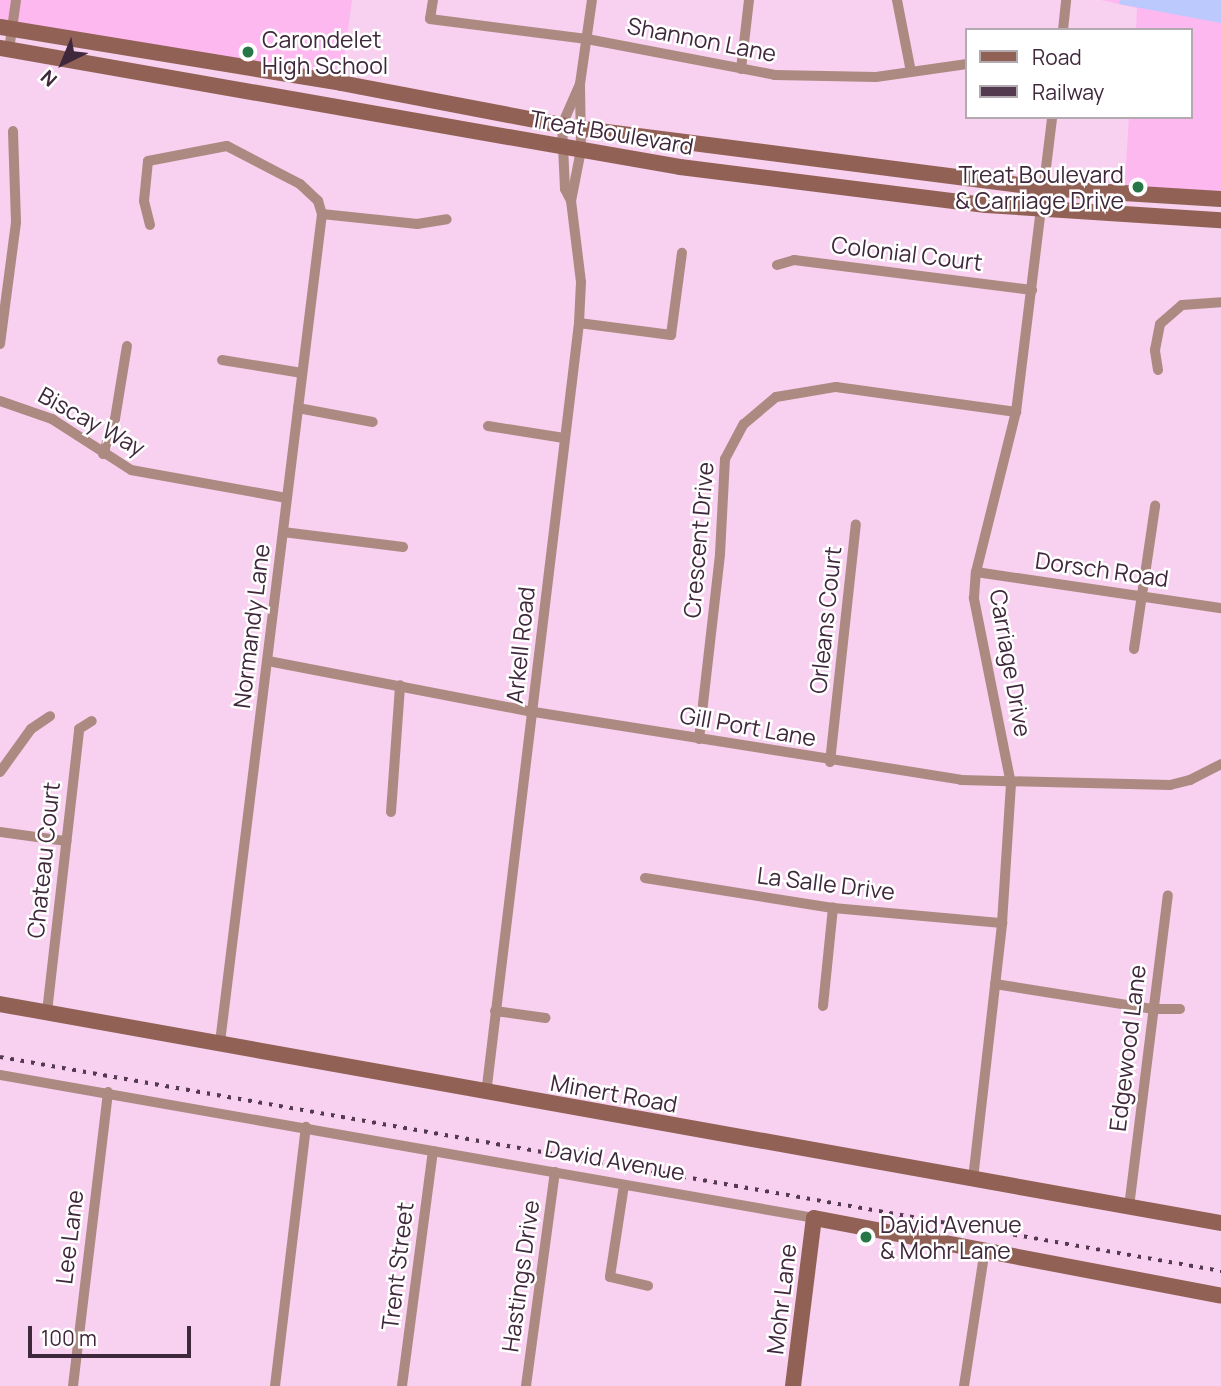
<!DOCTYPE html>
<html>
<head>
<meta charset="utf-8">
<style>
  body { margin:0 }
  #map { position:relative; width:1221px; height:1386px; overflow:hidden; background:#f7d1ef; font-family:Manrope,sans-serif }
  div>[style] { position:absolute }
  .built>* { inset:0; background:#fdb8f0 }
  .green>* { inset:0; background:#bbc9fd }
  .street>* { height:10px; margin:-5px; padding:0 5px; transform-origin:5px; border-radius:5px; background:#ac8a82 }
  .secondary>* { height:16px; margin:-8px; padding:0 8px; transform-origin:8px; border-radius:8px; background:#926156 }
  .rail>* { height:3.5px; margin-top:-1.75px; transform-origin:0; background:repeating-linear-gradient(90deg,#543a4f 0 3.5px,transparent 0 10.5px) }
  .dots>* { width:19px; height:19px; translate:-50% -50%; box-sizing:border-box; border:4px solid #fff; border-radius:50% }
  span { translate:-50% -50%; white-space:nowrap; text-align:center; line-height:1.15; -webkit-text-stroke:5px #fff; paint-order:stroke }
  .poi-label { font-size:23px; color:#40283c }
  .left { translate:0 -50%; text-align:left }
  .right { translate:-100% -50%; text-align:right }
  .street-label { font-size:23px; color:#40283c }
  .legend { position:absolute; left:965px; top:28px; width:228px; height:91px; box-sizing:border-box; background:#fff; border:2px solid #b3a9b1; margin:0; padding:9px 12px; list-style:none; font-size:21px; color:#40283c }
  .legend li { display:flex; align-items:center; gap:14px; height:35px }
  .legend b { width:35px; border:2px solid #b3a9b1 }
  .north { position:absolute; left:28px; top:28px; width:70px; height:70px; -webkit-text-stroke:5px #fff; paint-order:stroke; rotate:223deg; font-size:19px; font-weight:700; line-height:28px; text-align:center; color:#40283c }
  .north::after { content:''; display:block; margin:auto; width:24px; height:32px; background:#40283c; clip-path:polygon(50% 0,100% 100%,50% 72%,0 100%) }
  .scale { position:absolute; left:28px; top:1326px; width:163px; height:32px; box-sizing:border-box; border:4px solid #40283c; border-top:0; padding-left:9px; font-size:21px; line-height:24px; white-space:nowrap; color:#40283c; -webkit-text-stroke:5px #fff; paint-order:stroke }
</style>
</head>
<body>
<div id="map">
  <div class="built">
    <div style="clip-path:polygon(0 0,352px 0,341px 83px,0 27px)"></div>
    <div style="clip-path:polygon(1101px 0,1221px 0,1221px 199px,1124px 194px,1129px 117px,1191px 117px,1191px 30px,1136px 30px,1137px 8px)"></div>
  </div>
  <div class="green">
    <div style="clip-path:polygon(1120px 0,1221px 0,1221px 23px,1119px 4px)"></div>
  </div>
  <div class="street">
    <div style="left:433px;top:0;width:19px;rotate:99deg"></div>
    <div style="left:430px;top:19px;width:158px;rotate:7.3deg"></div>
    <div style="left:587px;top:39px;width:191px;rotate:10.8deg"></div>
    <div style="left:775px;top:75px;width:101px;rotate:1.1deg"></div>
    <div style="left:876px;top:77px;width:92px;rotate:-8.1deg"></div>
    <div style="left:897px;top:0;width:73px;rotate:79deg"></div>
    <div style="left:1063px;top:30px;width:30px;rotate:-84deg"></div>
    <div style="left:9px;top:50px;width:50px;rotate:-82deg"></div>
    <div style="left:741px;top:69px;width:69px;rotate:-83.4deg"></div>
    <div style="left:580px;top:84px;width:45px;rotate:113.7deg"></div>
    <div style="left:562px;top:125px;width:64px;rotate:87.3deg"></div>
    <div style="left:565px;top:189px;width:13px;rotate:63deg"></div>
    <div style="left:571px;top:201px;width:52px;rotate:-78.9deg"></div>
    <div style="left:581px;top:150px;width:66px;rotate:-90.9deg"></div>
    <div style="left:580px;top:84px;width:85px;rotate:-81.9deg"></div>
    <div style="left:322px;top:214px;width:96px;rotate:6deg"></div>
    <div style="left:417px;top:224px;width:30px;rotate:-9deg"></div>
    <div style="left:150px;top:225px;width:25px;rotate:-104deg"></div>
    <div style="left:144px;top:201px;width:40px;rotate:-84.3deg"></div>
    <div style="left:148px;top:161px;width:80px;rotate:-10.8deg"></div>
    <div style="left:227px;top:146px;width:82px;rotate:27.5deg"></div>
    <div style="left:300px;top:184px;width:25px;rotate:43deg"></div>
    <div style="left:318px;top:201px;width:14px;rotate:73deg"></div>
    <div style="left:322px;top:214px;width:834px;rotate:97.02deg"></div>
    <div style="left:777px;top:265px;width:18px;rotate:-16deg"></div>
    <div style="left:794px;top:260px;width:240px;rotate:7.2deg"></div>
    <div style="left:579px;top:323px;width:93px;rotate:7.4deg"></div>
    <div style="left:671px;top:335px;width:83px;rotate:-82.4deg"></div>
    <div style="left:0;top:344px;width:123px;rotate:-82.5deg"></div>
    <div style="left:16px;top:222px;width:91px;rotate:-91.9deg"></div>
    <div style="left:222px;top:360px;width:81px;rotate:9.2deg"></div>
    <div style="left:1158px;top:370px;width:20px;rotate:-99deg"></div>
    <div style="left:1155px;top:350px;width:26px;rotate:-79deg"></div>
    <div style="left:1160px;top:324px;width:29px;rotate:-41deg"></div>
    <div style="left:1182px;top:305px;width:39px;rotate:-4deg"></div>
    <div style="left:0;top:401px;width:55px;rotate:19.1deg"></div>
    <div style="left:52px;top:419px;width:94px;rotate:32.8deg"></div>
    <div style="left:131px;top:470px;width:158px;rotate:10.2deg"></div>
    <div style="left:298px;top:408px;width:76px;rotate:10.6deg"></div>
    <div style="left:488px;top:426px;width:77px;rotate:9deg"></div>
    <div style="left:103px;top:454px;width:37px;rotate:-71deg"></div>
    <div style="left:115px;top:419px;width:74px;rotate:-80.7deg"></div>
    <div style="left:283px;top:532px;width:121px;rotate:7.1deg"></div>
    <div style="left:976px;top:572px;width:248px;rotate:8.4deg"></div>
    <div style="left:1134px;top:649px;width:145px;rotate:-81.6deg"></div>
    <div style="left:268px;top:661px;width:271px;rotate:10.9deg"></div>
    <div style="left:534px;top:712px;width:432px;rotate:9deg"></div>
    <div style="left:961px;top:780px;width:209px;rotate:1.4deg"></div>
    <div style="left:1170px;top:785px;width:21px;rotate:-14deg"></div>
    <div style="left:1190px;top:780px;width:35px;rotate:-27deg"></div>
    <div style="left:699px;top:739px;width:186px;rotate:-83.5deg"></div>
    <div style="left:720px;top:554px;width:95px;rotate:-87deg"></div>
    <div style="left:725px;top:459px;width:40px;rotate:-62deg"></div>
    <div style="left:744px;top:424px;width:42px;rotate:-40.2deg"></div>
    <div style="left:776px;top:397px;width:61px;rotate:-9.5deg"></div>
    <div style="left:836px;top:387px;width:182px;rotate:7.9deg"></div>
    <div style="left:830px;top:762px;width:239px;rotate:-83.8deg"></div>
    <div style="left:0;top:772px;width:53px;rotate:-54.2deg"></div>
    <div style="left:31px;top:729px;width:23px;rotate:-34deg"></div>
    <div style="left:391px;top:812px;width:127px;rotate:-85.9deg"></div>
    <div style="left:0;top:832px;width:67px;rotate:7.8deg"></div>
    <div style="left:645px;top:878px;width:190px;rotate:9.1deg"></div>
    <div style="left:833px;top:908px;width:170px;rotate:5.1deg"></div>
    <div style="left:995px;top:984px;width:159px;rotate:9deg"></div>
    <div style="left:1152px;top:1009px;width:28px"></div>
    <div style="left:823px;top:1006px;width:99px;rotate:-84.2deg"></div>
    <div style="left:495px;top:1011px;width:51px;rotate:7.8deg"></div>
    <div style="left:47px;top:1012px;width:285px;rotate:-83.5deg"></div>
    <div style="left:79px;top:729px;width:15px;rotate:-32deg"></div>
    <div style="left:0;top:1075px;width:826px;rotate:9.96deg"></div>
    <div style="left:486px;top:1094px;width:777px;rotate:-83.12deg"></div>
    <div style="left:579px;top:323px;width:41px;rotate:-87.2deg"></div>
    <div style="left:581px;top:282px;width:82px;rotate:-97deg"></div>
    <div style="left:973px;top:1179px;width:258px;rotate:-83.5deg"></div>
    <div style="left:1002px;top:923px;width:139px;rotate:-86.3deg"></div>
    <div style="left:1011px;top:784px;width:190px;rotate:-101.3deg"></div>
    <div style="left:974px;top:598px;width:26px;rotate:-86deg"></div>
    <div style="left:976px;top:572px;width:165px;rotate:-76deg"></div>
    <div style="left:1016px;top:412px;width:297px;rotate:-83deg"></div>
    <div style="left:624px;top:1185px;width:93px;rotate:98.7deg"></div>
    <div style="left:610px;top:1277px;width:39px;rotate:13deg"></div>
    <div style="left:1129px;top:1207px;width:314px;rotate:-82.9deg"></div>
    <div style="left:73px;top:1386px;width:296px;rotate:-83.2deg"></div>
    <div style="left:275px;top:1386px;width:261px;rotate:-83.2deg"></div>
    <div style="left:402px;top:1386px;width:237px;rotate:-82.5deg"></div>
    <div style="left:526px;top:1386px;width:216px;rotate:-82.3deg"></div>
    <div style="left:964px;top:1386px;width:139px;rotate:-81.3deg"></div>
  </div>
  <div class="secondary">
    <div style="left:0;top:27px;width:346px;rotate:9.3deg"></div>
    <div style="left:341px;top:83px;width:246px;rotate:10.8deg"></div>
    <div style="left:583px;top:129px;width:463px;rotate:7.3deg"></div>
    <div style="left:1042px;top:188px;width:179px;rotate:3.5deg"></div>
    <div style="left:0;top:48px;width:690px;rotate:9.93deg"></div>
    <div style="left:680px;top:167px;width:308px;rotate:7.1deg"></div>
    <div style="left:986px;top:205px;width:235px;rotate:3.7deg"></div>
    <div style="left:0;top:1004px;width:1240px;rotate:10.17deg"></div>
    <div style="left:793px;top:1386px;width:169px;rotate:-82.9deg"></div>
    <div style="left:814px;top:1218px;width:414px;rotate:10.8deg"></div>
  </div>
  <div class="rail">
    <div style="left:0;top:1057px;width:1240px;rotate:9.94deg"></div>
  </div>
  <div class="dots">
    <div style="left:248px;top:52px;background:#277647"></div>
    <div style="left:1138px;top:187px;background:#277647"></div>
    <div style="left:866px;top:1237px;background:#277647"></div>
  </div>
  <div class="poi-label">
    <span class="left" style="left:262px;top:52px">Carondelet<br>High School</span>
    <span class="right" style="left:1124px;top:187px">Treat Boulevard<br>&amp; Carriage Drive</span>
    <span class="left" style="left:880px;top:1237px">David Avenue<br>&amp; Mohr Lane</span>
  </div>
  <div class="street-label">
    <span style="left:702px;top:39px;rotate:11deg">Shannon Lane</span>
    <span style="left:612px;top:132px;rotate:10deg">Treat Boulevard</span>
    <span style="left:907px;top:253px;rotate:7deg">Colonial Court</span>
    <span style="left:92px;top:421px;rotate:29deg">Biscay Way</span>
    <span style="left:698px;top:540px;rotate:-85deg">Crescent Drive</span>
    <span style="left:1102px;top:569px;rotate:8deg">Dorsch Road</span>
    <span style="left:825px;top:620px;rotate:-84deg">Orleans Court</span>
    <span style="left:251px;top:626px;rotate:-83deg">Normandy Lane</span>
    <span style="left:520px;top:645px;rotate:-84deg">Arkell Road</span>
    <span style="left:1011px;top:663px;rotate:80deg">Carriage Drive</span>
    <span style="left:748px;top:726px;rotate:10deg">Gill Port Lane</span>
    <span style="left:43px;top:860px;rotate:-84deg">Chateau Court</span>
    <span style="left:826px;top:883px;rotate:7deg">La Salle Drive</span>
    <span style="left:1127px;top:1048px;rotate:-83deg">Edgewood Lane</span>
    <span style="left:614px;top:1093px;rotate:10deg">Minert Road</span>
    <span style="left:615px;top:1160px;rotate:10deg">David Avenue</span>
    <span style="left:69px;top:1237px;rotate:-83deg">Lee Lane</span>
    <span style="left:397px;top:1266px;rotate:-83deg">Trent Street</span>
    <span style="left:520px;top:1276px;rotate:-82deg">Hastings Drive</span>
    <span style="left:781px;top:1299px;rotate:-83deg">Mohr Lane</span>
  </div>
  <ul class="legend">
  <li><b style="height:9px;background:#926156"></b>Road</li>
  <li><b style="height:9px;background:#543a4f"></b>Railway</li>
  </ul>
  <div class="north">N</div>
  <div class="scale">100 m</div>
</div>
</body>
</html>
